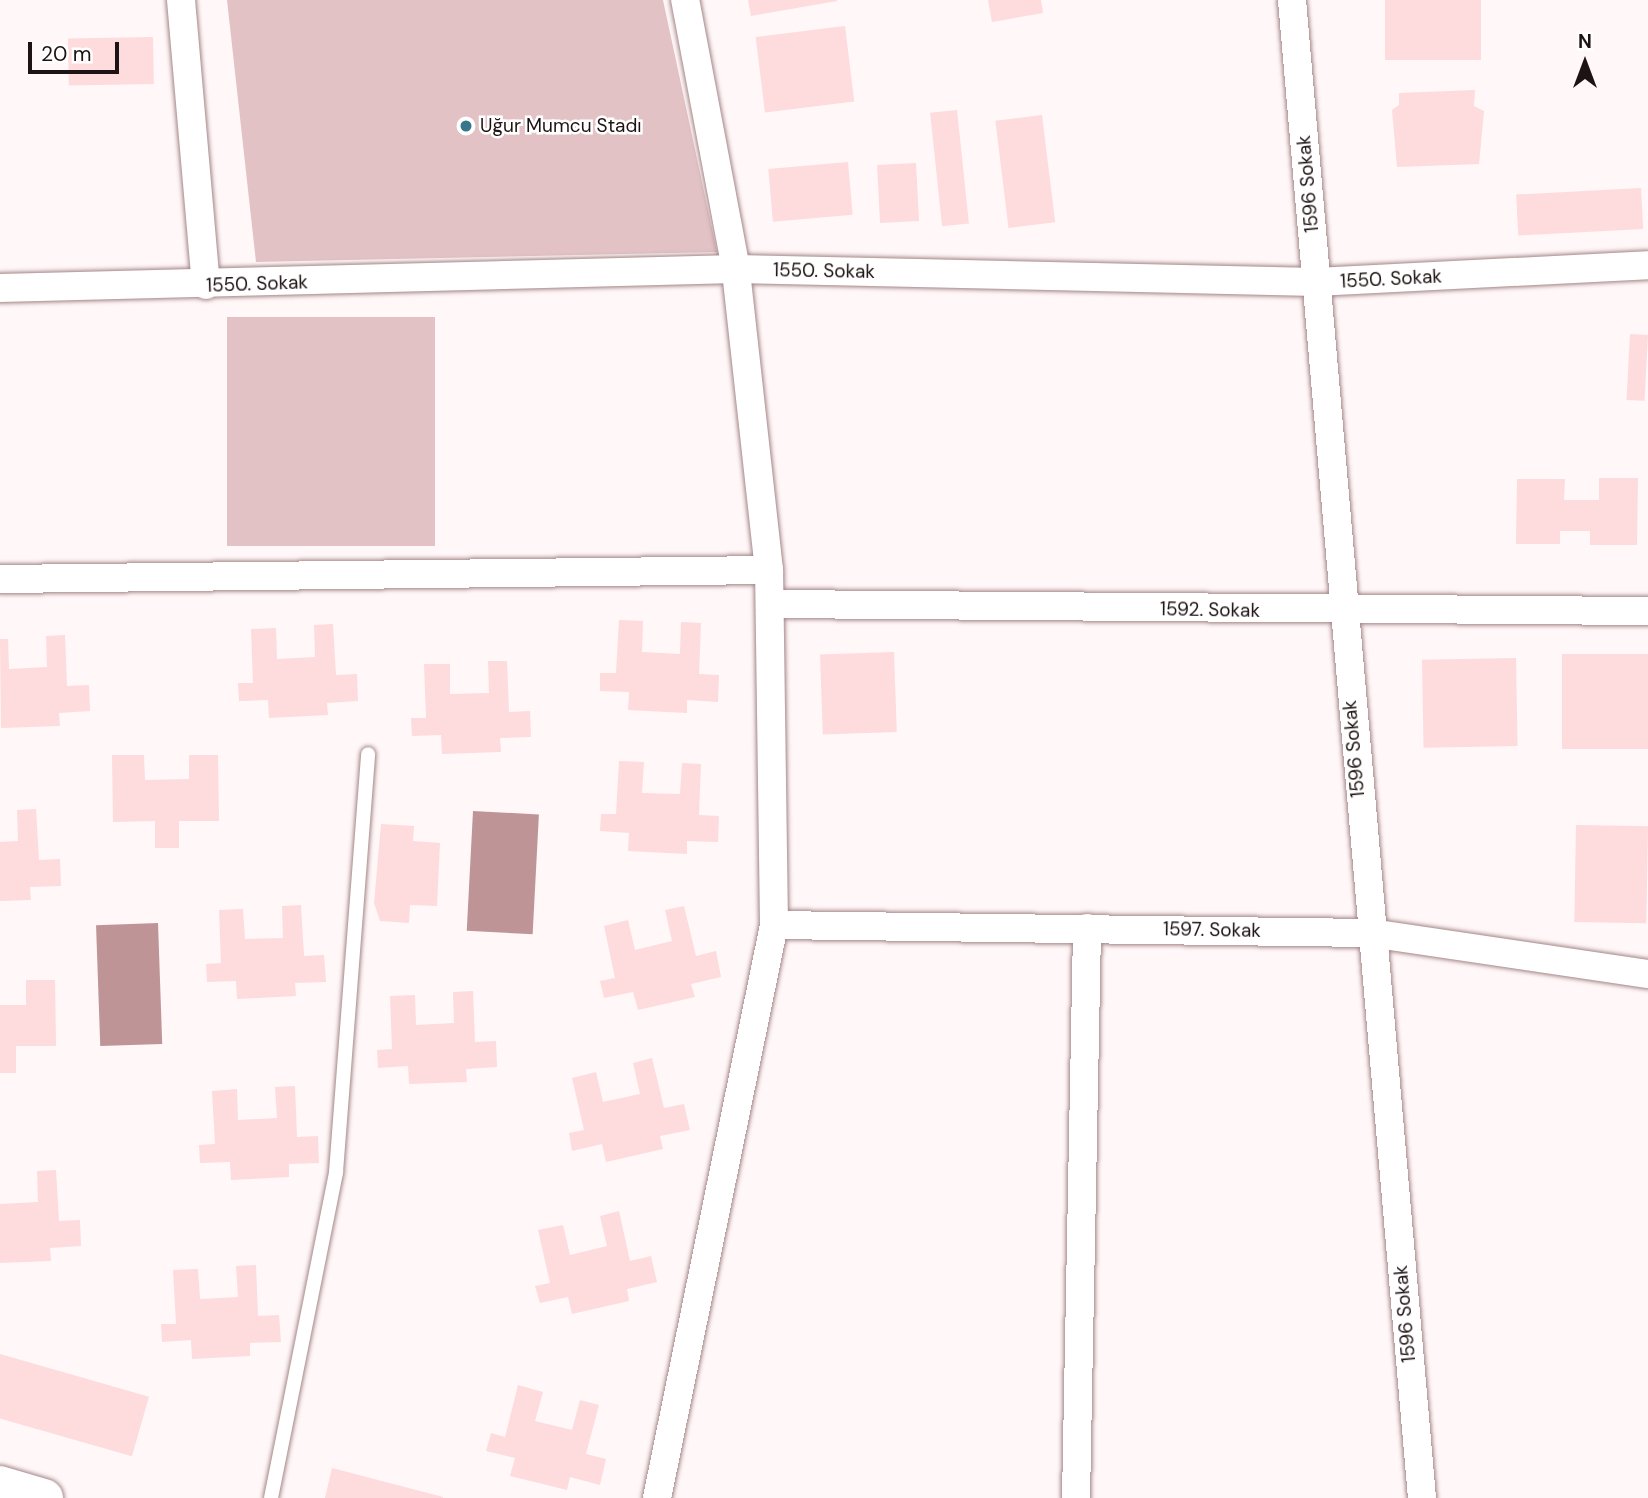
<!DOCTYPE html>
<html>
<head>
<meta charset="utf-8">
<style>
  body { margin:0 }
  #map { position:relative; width:1648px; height:1498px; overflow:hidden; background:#fff7f8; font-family:"DM Sans",sans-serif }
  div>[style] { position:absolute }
  .green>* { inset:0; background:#e2c2c4; transform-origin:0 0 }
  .water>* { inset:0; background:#bf9497; transform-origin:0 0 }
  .building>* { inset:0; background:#fedbdd; transform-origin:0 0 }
  .roads { filter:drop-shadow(0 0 2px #a58688) drop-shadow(0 0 2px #a58688) }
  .lane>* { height:14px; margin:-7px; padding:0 7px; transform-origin:7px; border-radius:7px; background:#fff }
  .street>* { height:28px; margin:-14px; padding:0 14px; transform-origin:14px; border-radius:14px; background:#fff }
  .secondary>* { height:38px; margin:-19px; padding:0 19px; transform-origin:19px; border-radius:19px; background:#fff }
  .dots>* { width:19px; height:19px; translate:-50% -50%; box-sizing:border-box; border:4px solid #fff; border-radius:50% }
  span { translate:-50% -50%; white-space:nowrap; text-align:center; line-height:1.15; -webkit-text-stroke:5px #fff; paint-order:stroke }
  .poi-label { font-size:19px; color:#1e1314 }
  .left { translate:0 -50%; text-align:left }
  .street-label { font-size:19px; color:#1e1314 }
  .north { position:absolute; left:1550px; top:28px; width:70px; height:70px; -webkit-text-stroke:5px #fff; paint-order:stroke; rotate:0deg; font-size:19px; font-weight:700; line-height:28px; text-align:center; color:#1e1314 }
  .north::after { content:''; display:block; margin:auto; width:24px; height:32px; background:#1e1314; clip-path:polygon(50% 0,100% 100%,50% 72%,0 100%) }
  .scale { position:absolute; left:28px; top:42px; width:91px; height:32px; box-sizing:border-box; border:4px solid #1e1314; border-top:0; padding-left:9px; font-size:21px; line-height:24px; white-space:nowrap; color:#1e1314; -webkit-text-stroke:5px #fff; paint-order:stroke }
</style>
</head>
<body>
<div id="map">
  <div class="green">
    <div style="clip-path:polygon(227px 0,663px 0,717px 252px,256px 262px)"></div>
    <div style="left:227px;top:317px;width:208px;height:229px"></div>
  </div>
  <div class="water">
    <div style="left:473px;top:811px;width:66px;height:120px;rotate:3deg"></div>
    <div style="left:158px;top:923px;width:121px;height:62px;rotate:88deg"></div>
  </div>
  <div class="building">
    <div style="clip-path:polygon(748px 0,837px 0,837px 1px,751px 16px)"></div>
    <div style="clip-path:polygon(988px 0,1041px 0,1043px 13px,992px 22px)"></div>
    <div style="left:1385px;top:0;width:96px;height:60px"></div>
    <div style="left:845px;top:26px;width:76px;height:90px;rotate:83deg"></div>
    <div style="left:153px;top:37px;width:47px;height:85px;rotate:89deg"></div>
    <div style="clip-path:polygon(1475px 90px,1474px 106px,1484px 111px,1479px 164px,1397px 167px,1392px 110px,1399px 105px,1399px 93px)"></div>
    <div style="left:957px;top:110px;width:114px;height:27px;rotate:84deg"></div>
    <div style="left:1042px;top:115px;width:108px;height:47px;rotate:83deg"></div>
    <div style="left:848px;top:162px;width:53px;height:80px;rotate:85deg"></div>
    <div style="left:916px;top:163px;width:58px;height:39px;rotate:87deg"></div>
    <div style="left:1641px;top:188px;width:41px;height:125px;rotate:87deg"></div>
    <div style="left:1630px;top:334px;width:18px;height:66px;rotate:3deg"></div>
    <div style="clip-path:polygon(1599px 478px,1638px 478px,1637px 545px,1590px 545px,1590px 531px,1560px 531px,1560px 544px,1516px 544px,1517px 479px,1565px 479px,1564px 500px,1599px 500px)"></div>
    <div style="clip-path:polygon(619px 620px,643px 621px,642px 652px,680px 654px,681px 622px,701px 623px,699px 674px,719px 675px,718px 702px,687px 700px,687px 713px,628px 710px,629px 692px,600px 691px,600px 673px,616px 673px)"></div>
    <div style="clip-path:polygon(333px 624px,336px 675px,357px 674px,358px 701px,327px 703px,328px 715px,269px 718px,268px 700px,239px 701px,238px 683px,253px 683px,251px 629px,276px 628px,277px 659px,315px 657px,314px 625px)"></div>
    <div style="clip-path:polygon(65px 635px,67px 686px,89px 685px,90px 711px,59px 713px,60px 726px,1px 728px,0 639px,8px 639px,9px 669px,47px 667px,46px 636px)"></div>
    <div style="left:894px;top:652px;width:80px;height:74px;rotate:88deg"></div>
    <div style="left:1562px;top:654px;width:86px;height:95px"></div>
    <div style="left:1516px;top:658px;width:88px;height:94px;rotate:89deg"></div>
    <div style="clip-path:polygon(488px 661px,507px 661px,509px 712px,530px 711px,531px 737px,500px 738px,501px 752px,442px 754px,441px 735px,412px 736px,411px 718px,426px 718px,424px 664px,450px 664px,450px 694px,489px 693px)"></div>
    <div style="clip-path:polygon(112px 755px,144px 755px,145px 780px,189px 779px,189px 755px,218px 755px,219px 821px,179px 821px,179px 848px,155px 848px,155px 821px,113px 822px)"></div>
    <div style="clip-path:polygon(619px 761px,644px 762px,642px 793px,680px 794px,682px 763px,701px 764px,699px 815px,719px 816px,718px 842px,687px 841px,687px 854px,628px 851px,629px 833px,600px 831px,601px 814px,616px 814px)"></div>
    <div style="clip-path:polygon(36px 809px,39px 860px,60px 859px,61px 886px,30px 887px,31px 900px,0 901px,0 842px,18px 841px,17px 810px)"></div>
    <div style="clip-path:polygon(381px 824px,414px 826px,413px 841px,440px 843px,437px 906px,410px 905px,409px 923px,380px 921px,374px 903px)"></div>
    <div style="left:1576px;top:825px;width:72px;height:97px;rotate:1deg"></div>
    <div style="clip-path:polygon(301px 905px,304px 956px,324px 955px,326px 982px,295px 983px,296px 996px,237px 999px,236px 981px,207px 982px,206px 964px,221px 963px,219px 910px,243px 909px,245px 939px,283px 938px,282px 906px)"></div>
    <div style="clip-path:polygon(684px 906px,696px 956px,716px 951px,721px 977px,691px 984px,695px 997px,638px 1010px,633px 992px,604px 998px,600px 981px,615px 978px,604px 926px,628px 920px,635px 950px,672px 941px,665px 910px)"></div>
    <div style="clip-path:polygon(26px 980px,55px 980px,56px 1046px,16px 1046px,16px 1073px,0 1073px,0 1005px,26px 1005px)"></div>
    <div style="clip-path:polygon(473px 991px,475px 1042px,496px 1041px,497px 1067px,466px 1069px,467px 1082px,409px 1084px,408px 1066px,378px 1068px,377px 1050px,392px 1049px,390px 996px,415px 995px,416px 1025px,454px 1023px,453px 992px)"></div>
    <div style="clip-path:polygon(652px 1058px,664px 1108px,684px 1104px,690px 1130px,660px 1136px,663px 1149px,606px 1162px,602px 1144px,572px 1151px,569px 1133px,584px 1130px,572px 1078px,596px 1072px,603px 1102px,640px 1094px,633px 1063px)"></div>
    <div style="clip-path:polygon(295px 1086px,297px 1137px,318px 1136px,319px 1163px,289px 1164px,289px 1177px,231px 1180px,230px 1162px,200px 1163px,199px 1145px,215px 1144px,212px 1091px,237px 1089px,238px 1120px,277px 1118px,275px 1087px)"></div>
    <div style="clip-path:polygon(56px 1170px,59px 1221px,80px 1220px,81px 1246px,50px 1248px,51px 1261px,0 1263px,0 1204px,38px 1202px,37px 1171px)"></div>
    <div style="clip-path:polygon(619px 1211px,630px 1261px,651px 1256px,657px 1282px,627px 1289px,629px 1301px,572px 1314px,568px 1297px,540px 1303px,535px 1286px,550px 1283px,538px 1230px,563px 1225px,570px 1255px,607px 1246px,600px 1216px)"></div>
    <div style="clip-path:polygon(256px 1265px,258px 1316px,279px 1315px,281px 1342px,250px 1343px,250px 1356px,192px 1359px,191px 1340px,162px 1342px,161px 1324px,176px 1324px,173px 1270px,198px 1269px,200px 1299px,238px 1297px,236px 1266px)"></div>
    <div style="left:0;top:1354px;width:155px;height:62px;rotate:16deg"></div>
    <div style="clip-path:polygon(518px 1385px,543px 1392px,535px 1421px,572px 1430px,580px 1400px,599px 1405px,586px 1454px,606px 1459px,600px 1485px,570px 1477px,567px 1490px,510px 1476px,515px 1458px,486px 1451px,491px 1433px,505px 1437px)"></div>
    <div style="clip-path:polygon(332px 1468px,443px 1497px,443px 1498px,325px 1498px)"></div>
  </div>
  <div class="roads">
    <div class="lane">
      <div style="left:271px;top:1498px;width:332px;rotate:-78.7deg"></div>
      <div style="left:336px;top:1172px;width:419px;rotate:-85.6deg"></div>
    </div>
    <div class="street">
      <div style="left:181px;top:0;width:286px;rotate:85deg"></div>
      <div style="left:1292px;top:0;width:1504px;rotate:85.04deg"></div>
      <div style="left:0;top:288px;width:736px;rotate:-1.48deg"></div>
      <div style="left:736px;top:269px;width:580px;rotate:1.28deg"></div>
      <div style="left:1316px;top:282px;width:332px;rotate:-2.9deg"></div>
      <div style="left:0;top:579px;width:769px;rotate:-0.67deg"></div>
      <div style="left:771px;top:604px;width:877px;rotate:0.46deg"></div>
      <div style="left:774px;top:925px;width:596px;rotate:0.77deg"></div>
      <div style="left:1370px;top:933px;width:281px;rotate:8.4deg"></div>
      <div style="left:657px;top:1498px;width:585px;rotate:-78.46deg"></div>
      <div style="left:774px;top:925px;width:355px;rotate:-90.8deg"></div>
      <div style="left:769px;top:570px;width:303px;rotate:-96.3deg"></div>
      <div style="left:736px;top:269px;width:274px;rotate:-100.7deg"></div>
      <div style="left:1076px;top:1498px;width:570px;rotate:-88.89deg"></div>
    </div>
    <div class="secondary">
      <div style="left:0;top:1485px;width:46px;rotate:16.5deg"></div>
    </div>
  </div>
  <div class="dots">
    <div style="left:466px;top:126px;background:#37768b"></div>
  </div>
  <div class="poi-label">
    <span class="left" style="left:480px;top:126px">Uğur Mumcu Stadı</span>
  </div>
  <div class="street-label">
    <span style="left:1308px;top:184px;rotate:-95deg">1596 Sokak</span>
    <span style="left:824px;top:271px;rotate:1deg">1550. Sokak</span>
    <span style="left:1391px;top:279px;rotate:-3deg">1550. Sokak</span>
    <span style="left:257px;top:284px;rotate:-2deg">1550. Sokak</span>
    <span style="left:1210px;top:610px;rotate:1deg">1592. Sokak</span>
    <span style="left:1354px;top:749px;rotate:-95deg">1596 Sokak</span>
    <span style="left:1212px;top:930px;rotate:1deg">1597. Sokak</span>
    <span style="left:1405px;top:1314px;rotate:-95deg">1596 Sokak</span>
  </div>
  <div class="north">N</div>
  <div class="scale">20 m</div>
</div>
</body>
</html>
